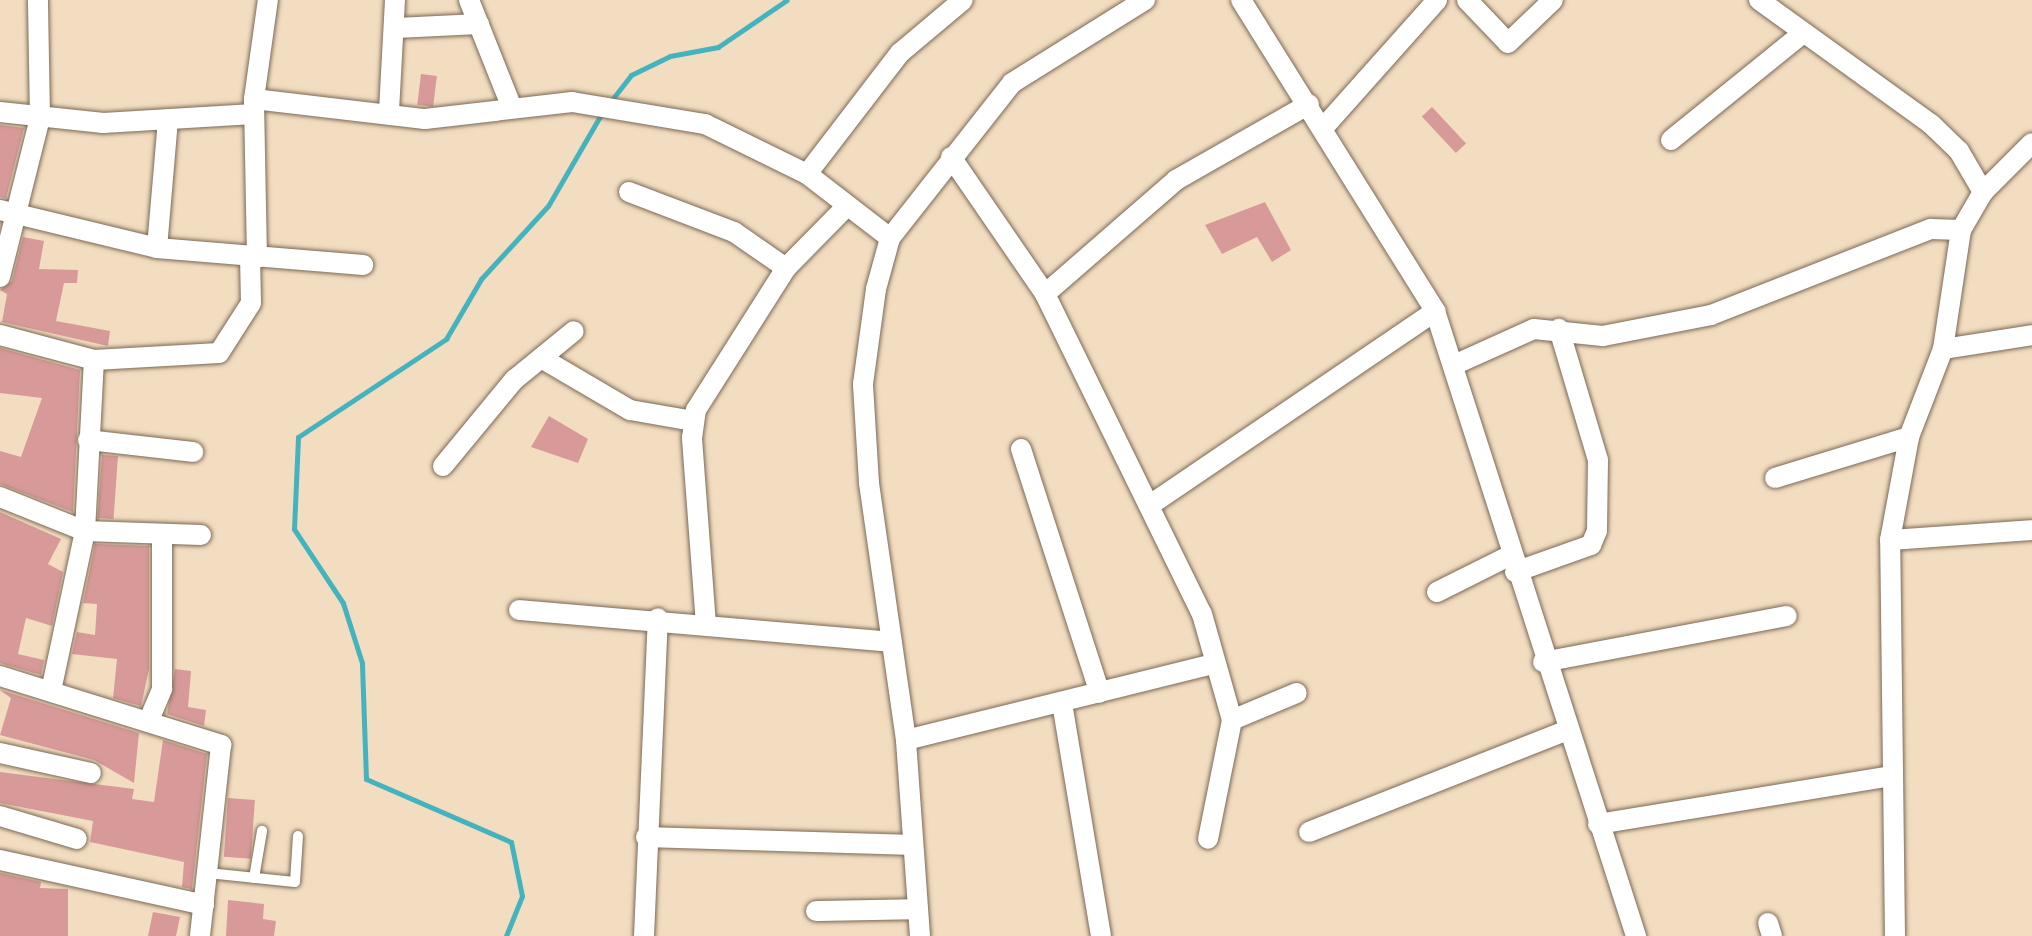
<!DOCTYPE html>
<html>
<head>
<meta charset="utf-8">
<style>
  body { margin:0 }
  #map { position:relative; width:2032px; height:936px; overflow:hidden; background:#f3ddc0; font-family:"IM FELL French Canon",serif }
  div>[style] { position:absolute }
  .stream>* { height:5px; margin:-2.5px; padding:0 2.5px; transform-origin:2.5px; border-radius:2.5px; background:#44b3be }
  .building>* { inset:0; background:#d89a98; transform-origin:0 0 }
  .roads { filter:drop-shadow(0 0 2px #7b6957) drop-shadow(0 0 2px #7b6957) }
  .lane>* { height:10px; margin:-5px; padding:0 5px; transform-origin:5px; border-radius:5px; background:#fff }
  .street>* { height:20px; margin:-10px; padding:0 10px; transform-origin:10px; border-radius:10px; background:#fff }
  span { translate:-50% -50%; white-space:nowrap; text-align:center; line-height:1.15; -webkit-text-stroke:8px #fdfcf7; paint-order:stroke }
</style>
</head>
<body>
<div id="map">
  <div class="stream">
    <div style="left:610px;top:102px;width:34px;rotate:-52deg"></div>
    <div style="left:631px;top:75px;width:43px;rotate:-26deg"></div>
    <div style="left:670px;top:56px;width:49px;rotate:-10.6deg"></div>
    <div style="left:718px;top:47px;width:83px;rotate:-34.3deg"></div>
    <div style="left:506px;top:936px;width:43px;rotate:-68.2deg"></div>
    <div style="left:522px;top:896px;width:55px;rotate:-101.5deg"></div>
    <div style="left:511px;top:842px;width:158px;rotate:-156.5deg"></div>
    <div style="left:366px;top:779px;width:116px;rotate:-92deg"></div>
    <div style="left:362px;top:663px;width:63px;rotate:-107.6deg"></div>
    <div style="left:343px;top:603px;width:89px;rotate:-123.5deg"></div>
    <div style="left:294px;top:529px;width:92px;rotate:-87.5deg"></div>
    <div style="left:298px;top:437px;width:178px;rotate:-33.5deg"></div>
    <div style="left:446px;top:339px;width:69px;rotate:-59.7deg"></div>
    <div style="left:481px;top:279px;width:99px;rotate:-47.5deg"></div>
    <div style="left:548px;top:206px;width:108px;rotate:-59.9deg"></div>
  </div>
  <div class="building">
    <div style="left:421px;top:74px;width:16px;height:31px;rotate:7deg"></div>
    <div style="left:1432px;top:107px;width:50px;height:14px;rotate:47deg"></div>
    <div style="clip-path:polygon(0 125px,24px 128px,6px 198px,0 197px)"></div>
    <div style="clip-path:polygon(1265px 202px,1291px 250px,1272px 262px,1257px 237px,1222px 254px,1205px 225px)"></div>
    <div style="clip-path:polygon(23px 237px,44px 241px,39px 269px,78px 270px,77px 283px,64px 283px,56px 321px,110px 331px,108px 346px,2px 322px,7px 294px,0 290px,12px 281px)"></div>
    <div style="clip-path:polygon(0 348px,80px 370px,73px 512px,0 484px,0 451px,21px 457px,42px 398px,0 393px)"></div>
    <div style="clip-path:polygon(549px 416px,588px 439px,578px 463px,531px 447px)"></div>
    <div style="left:102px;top:455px;width:16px;height:63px;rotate:4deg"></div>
    <div style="clip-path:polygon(0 512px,61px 539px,48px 564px,63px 572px,52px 626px,26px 618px,18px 654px,44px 660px,41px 675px,0 663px)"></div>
    <div style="clip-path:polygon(95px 544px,149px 546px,149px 669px,141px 706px,113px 698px,117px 659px,72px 654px,77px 632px,95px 635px,97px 604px,83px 603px)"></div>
    <div style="clip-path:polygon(175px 669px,191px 671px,188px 707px,206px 710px,204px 726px,167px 714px)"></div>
    <div style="clip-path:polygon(0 690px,139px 733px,134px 783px,94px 760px,0 735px,11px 698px)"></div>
    <div style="clip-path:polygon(163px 740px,207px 754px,192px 889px,182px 887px,184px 862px,90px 842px,93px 821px,0 803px,0 772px,134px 789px,132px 799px,154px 802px)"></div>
    <div style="left:228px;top:798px;width:27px;height:59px;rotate:4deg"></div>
    <div style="clip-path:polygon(0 873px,41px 882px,40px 888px,68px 889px,68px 936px,0 936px)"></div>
    <div style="clip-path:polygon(228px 900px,264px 904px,263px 919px,276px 921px,274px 936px,226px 936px)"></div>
    <div style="clip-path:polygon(153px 912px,180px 917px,176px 936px,148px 936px)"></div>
  </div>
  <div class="roads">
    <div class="lane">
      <div style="left:208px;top:873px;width:87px;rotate:5.9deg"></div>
      <div style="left:295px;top:882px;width:46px;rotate:-86.3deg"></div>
      <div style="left:254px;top:878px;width:48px;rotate:-80.3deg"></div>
    </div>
    <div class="street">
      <div style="left:469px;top:0;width:116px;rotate:68.3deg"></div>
      <div style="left:1241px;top:0;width:367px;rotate:58deg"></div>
      <div style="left:1435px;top:311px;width:657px;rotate:72.17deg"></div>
      <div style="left:1467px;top:0;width:59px;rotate:46.4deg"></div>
      <div style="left:1508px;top:43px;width:62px;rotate:-43.7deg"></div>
      <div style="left:1759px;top:0;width:212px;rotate:35.8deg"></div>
      <div style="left:1931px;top:124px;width:39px;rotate:44deg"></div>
      <div style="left:1959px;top:151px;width:48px;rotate:59.7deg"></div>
      <div style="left:396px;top:28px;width:83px;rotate:-2.8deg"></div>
      <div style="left:254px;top:99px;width:172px;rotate:6.7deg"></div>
      <div style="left:425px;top:119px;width:148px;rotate:-6.6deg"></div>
      <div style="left:572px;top:102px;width:135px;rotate:9.4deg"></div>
      <div style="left:705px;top:124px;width:114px;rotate:26.1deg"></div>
      <div style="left:807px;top:174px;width:105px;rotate:37.6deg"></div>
      <div style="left:389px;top:111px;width:111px;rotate:-86.9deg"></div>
      <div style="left:0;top:112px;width:104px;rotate:6.1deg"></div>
      <div style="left:103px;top:123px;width:151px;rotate:-3.4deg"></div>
      <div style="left:1324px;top:127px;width:170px;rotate:-48.3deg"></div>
      <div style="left:1671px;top:140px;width:170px;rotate:-39deg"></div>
      <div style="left:951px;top:157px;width:166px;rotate:55.5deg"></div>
      <div style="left:1045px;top:294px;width:356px;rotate:63.9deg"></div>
      <div style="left:1202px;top:614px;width:110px;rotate:74.2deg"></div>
      <div style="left:1232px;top:720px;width:121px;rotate:101.4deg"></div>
      <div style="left:807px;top:174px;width:153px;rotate:-52.5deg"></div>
      <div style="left:900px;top:53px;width:82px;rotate:-40.1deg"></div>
      <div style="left:629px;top:192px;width:112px;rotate:20.9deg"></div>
      <div style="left:734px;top:232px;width:63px;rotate:34.7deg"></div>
      <div style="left:0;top:210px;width:162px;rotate:13.6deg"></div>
      <div style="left:157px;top:248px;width:207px;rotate:4.7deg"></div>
      <div style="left:157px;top:248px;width:129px;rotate:-85.1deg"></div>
      <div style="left:257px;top:258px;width:159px;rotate:-91.1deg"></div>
      <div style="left:254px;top:99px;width:100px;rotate:-82deg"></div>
      <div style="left:0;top:277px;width:164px;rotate:-75.9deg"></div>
      <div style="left:40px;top:118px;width:118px;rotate:-91deg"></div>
      <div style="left:1045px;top:294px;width:174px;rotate:-41deg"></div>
      <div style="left:1176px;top:180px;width:153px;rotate:-29.7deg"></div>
      <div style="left:0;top:335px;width:97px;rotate:14.9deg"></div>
      <div style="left:94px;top:360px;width:125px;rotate:-3.2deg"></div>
      <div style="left:219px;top:353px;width:59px;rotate:-57.4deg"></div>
      <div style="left:251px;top:303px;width:46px;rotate:-91.2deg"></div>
      <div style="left:1943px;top:349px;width:90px;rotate:-8.9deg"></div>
      <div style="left:543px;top:359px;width:101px;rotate:30.4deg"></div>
      <div style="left:630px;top:410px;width:65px;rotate:9.8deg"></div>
      <div style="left:1456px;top:364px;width:85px;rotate:-24.2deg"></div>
      <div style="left:1534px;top:329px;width:69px;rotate:5.8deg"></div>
      <div style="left:1603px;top:336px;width:110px;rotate:-11deg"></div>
      <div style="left:1711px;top:315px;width:236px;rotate:-21.4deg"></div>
      <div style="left:1931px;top:229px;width:30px;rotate:2deg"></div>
      <div style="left:88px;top:440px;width:106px;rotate:6.5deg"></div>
      <div style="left:1021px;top:449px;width:256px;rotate:72.1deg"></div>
      <div style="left:443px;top:466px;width:112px;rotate:-50.5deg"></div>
      <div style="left:514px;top:380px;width:77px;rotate:-39.2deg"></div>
      <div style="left:1775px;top:478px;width:140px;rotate:-17deg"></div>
      <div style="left:0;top:497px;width:92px;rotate:21.8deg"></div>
      <div style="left:85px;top:531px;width:116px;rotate:2deg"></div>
      <div style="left:1150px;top:505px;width:345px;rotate:-34.2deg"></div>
      <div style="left:1890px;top:540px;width:142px;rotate:-4deg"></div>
      <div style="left:1515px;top:572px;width:81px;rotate:-19.6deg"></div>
      <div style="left:1591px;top:545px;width:15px;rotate:-67deg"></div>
      <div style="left:1597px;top:531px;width:71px;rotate:-89.2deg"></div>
      <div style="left:1598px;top:460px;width:137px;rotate:-106.6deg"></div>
      <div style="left:1437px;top:592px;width:83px;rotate:-26.6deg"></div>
      <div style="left:519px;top:610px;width:374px;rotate:4.9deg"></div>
      <div style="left:706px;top:625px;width:188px;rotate:-94.3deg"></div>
      <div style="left:692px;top:438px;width:28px;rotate:-82deg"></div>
      <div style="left:696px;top:410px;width:168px;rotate:-57.6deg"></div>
      <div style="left:786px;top:268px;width:86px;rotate:-45.5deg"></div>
      <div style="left:1543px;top:662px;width:248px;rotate:-10.7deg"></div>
      <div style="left:0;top:676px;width:232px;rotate:17.3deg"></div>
      <div style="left:221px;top:745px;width:192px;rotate:96.3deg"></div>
      <div style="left:51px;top:691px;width:164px;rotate:-78deg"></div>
      <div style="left:85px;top:531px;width:171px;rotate:-87deg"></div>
      <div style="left:1062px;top:703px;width:236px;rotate:80.5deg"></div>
      <div style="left:149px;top:720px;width:34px;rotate:-67deg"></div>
      <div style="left:162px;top:689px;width:154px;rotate:-90deg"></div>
      <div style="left:1232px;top:720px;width:70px;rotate:-22.6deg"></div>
      <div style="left:906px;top:740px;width:319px;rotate:-13.9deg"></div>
      <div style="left:0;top:753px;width:93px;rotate:12.4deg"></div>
      <div style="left:0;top:816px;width:80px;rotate:16.6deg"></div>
      <div style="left:1598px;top:824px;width:296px;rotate:-9.3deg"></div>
      <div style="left:1309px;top:832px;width:275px;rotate:-21.5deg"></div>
      <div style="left:646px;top:837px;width:267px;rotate:1.7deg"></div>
      <div style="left:0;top:860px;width:209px;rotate:12.4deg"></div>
      <div style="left:816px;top:911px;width:100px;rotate:-1.1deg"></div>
      <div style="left:1768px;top:923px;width:14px;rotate:73deg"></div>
      <div style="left:644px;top:936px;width:318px;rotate:-87.5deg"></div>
      <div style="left:920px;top:936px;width:196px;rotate:-94.1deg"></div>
      <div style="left:906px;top:740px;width:260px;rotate:-98.2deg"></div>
      <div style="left:869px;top:483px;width:99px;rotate:-93.5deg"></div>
      <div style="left:863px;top:384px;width:96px;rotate:-82.2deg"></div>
      <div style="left:876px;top:289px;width:53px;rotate:-74.6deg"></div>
      <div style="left:890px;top:238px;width:197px;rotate:-51.8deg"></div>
      <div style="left:1012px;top:83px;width:157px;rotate:-32deg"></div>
      <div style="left:1895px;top:936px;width:396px;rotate:-90.7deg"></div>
      <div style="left:1890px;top:540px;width:105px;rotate:-79.5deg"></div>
      <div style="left:1909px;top:437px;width:94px;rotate:-68.9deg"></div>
      <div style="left:1943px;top:349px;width:120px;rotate:-81.4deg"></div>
      <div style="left:1961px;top:230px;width:44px;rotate:-59.9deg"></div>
      <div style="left:1983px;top:192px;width:69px;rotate:-45deg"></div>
    </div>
  </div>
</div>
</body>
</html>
